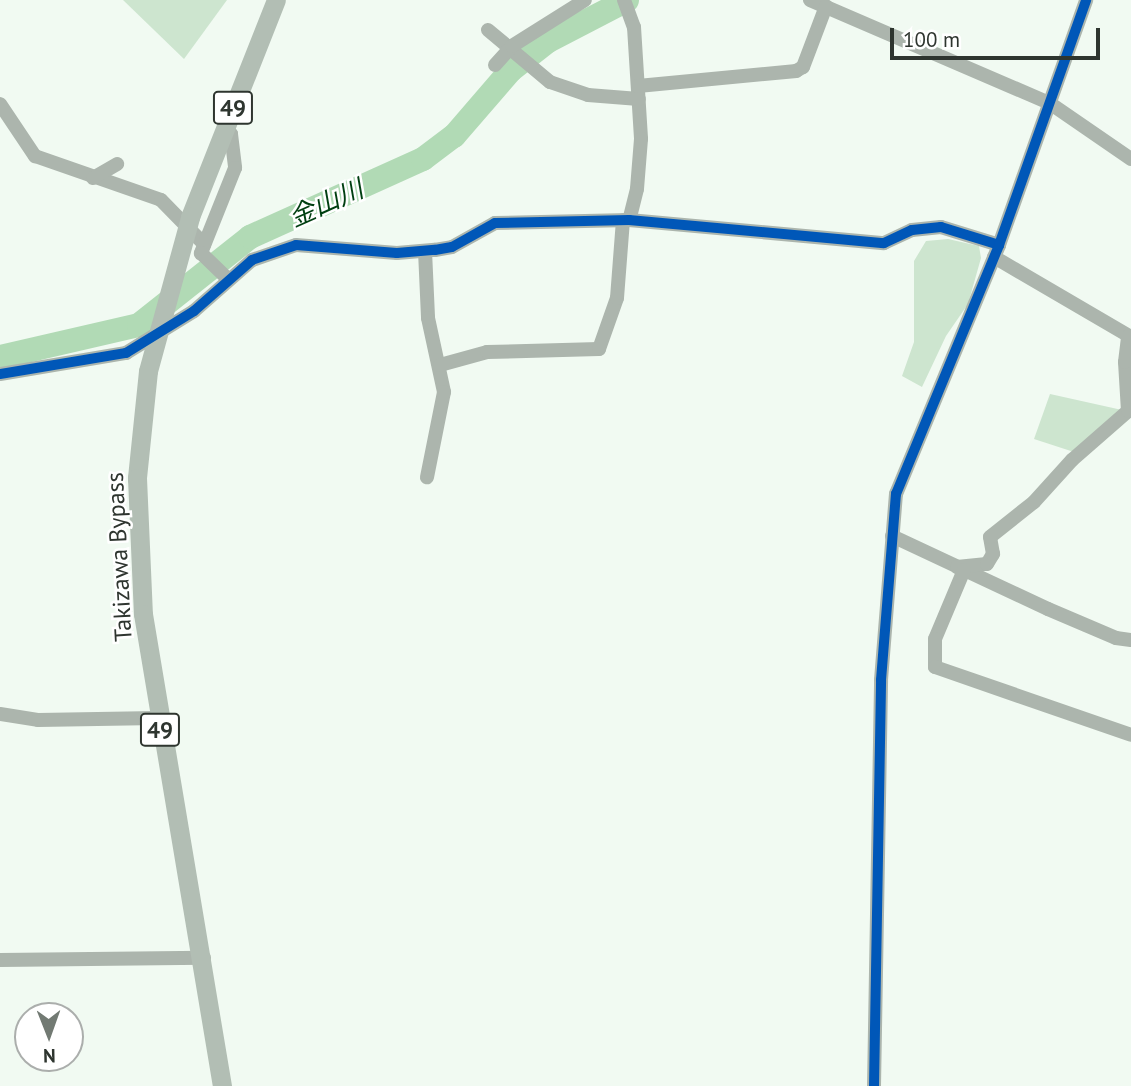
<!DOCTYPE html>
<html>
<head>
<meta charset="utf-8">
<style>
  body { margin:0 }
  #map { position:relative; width:1131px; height:1086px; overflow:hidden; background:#f1faf2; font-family:"PT Sans","Noto Sans JP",sans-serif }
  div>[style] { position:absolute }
  .green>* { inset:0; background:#cde5cf }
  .river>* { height:24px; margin:-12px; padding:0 12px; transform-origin:12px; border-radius:12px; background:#b1dab5 }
  .minor>* { height:14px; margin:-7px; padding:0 7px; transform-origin:7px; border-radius:7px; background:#acb5ad }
  .highway>* { height:19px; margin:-9.5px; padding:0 9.5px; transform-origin:9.5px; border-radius:9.5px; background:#b2beb4 }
  .highway-bridge>* { height:19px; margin:-9.5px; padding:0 9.5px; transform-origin:9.5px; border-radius:9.5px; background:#b2beb4 }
  .cycleway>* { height:10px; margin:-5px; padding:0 5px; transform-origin:5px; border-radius:5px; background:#0057b8 }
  span { translate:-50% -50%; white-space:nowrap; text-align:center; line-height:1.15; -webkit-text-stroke:5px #fff; paint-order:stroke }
  .shield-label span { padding:2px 5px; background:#fff; border:2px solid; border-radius:5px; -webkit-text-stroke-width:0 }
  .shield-label { font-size:23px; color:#2e352f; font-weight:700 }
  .street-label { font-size:24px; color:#2e352f }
  .water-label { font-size:26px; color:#003f11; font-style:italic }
  .north { position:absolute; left:14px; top:1002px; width:70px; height:70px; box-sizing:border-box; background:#fff; border:2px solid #abaeac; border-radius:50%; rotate:179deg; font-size:19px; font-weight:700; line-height:28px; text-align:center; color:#2e352f }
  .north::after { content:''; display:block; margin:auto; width:24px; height:32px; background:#727a73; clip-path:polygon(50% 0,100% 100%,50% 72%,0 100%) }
  .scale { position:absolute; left:890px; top:28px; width:210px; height:32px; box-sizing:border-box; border:4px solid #2e352f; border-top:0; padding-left:9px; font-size:21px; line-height:24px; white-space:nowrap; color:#2e352f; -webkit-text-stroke:5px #fff; paint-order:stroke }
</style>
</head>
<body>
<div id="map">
  <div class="green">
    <div style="clip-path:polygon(123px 0,227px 0,184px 59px)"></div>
    <div style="clip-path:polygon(948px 239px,979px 246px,981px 258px,968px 304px,946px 336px,922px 387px,902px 376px,914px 342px,914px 261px,926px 241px)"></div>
    <div style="clip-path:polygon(1050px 394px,1122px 410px,1077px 453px,1034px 439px)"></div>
  </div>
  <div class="river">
    <div style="left:0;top:357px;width:143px;rotate:-13deg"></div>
    <div style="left:139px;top:325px;width:142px;rotate:-38.4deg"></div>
    <div style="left:250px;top:237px;width:190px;rotate:-24.3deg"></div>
    <div style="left:423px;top:159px;width:39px;rotate:-37deg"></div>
    <div style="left:454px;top:136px;width:87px;rotate:-49.2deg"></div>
    <div style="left:511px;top:70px;width:47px;rotate:-38.1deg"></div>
    <div style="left:548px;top:41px;width:89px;rotate:-27.4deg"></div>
  </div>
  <div class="minor">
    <div style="left:624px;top:0;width:29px;rotate:70deg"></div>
    <div style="left:634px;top:27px;width:112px;rotate:86.4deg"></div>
    <div style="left:641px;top:139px;width:50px;rotate:94.6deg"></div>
    <div style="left:637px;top:189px;width:32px;rotate:104deg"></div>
    <div style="left:810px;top:0;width:262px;rotate:23.3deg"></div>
    <div style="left:1051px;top:104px;width:97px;rotate:34.5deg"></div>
    <div style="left:488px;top:30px;width:81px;rotate:40deg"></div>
    <div style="left:550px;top:82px;width:40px;rotate:18.9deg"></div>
    <div style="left:588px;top:95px;width:51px;rotate:4.5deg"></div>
    <div style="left:495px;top:65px;width:25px;rotate:-48deg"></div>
    <div style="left:512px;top:46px;width:86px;rotate:-32.2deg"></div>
    <div style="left:638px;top:86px;width:159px;rotate:-5.4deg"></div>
    <div style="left:796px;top:71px;width:8px;rotate:-30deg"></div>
    <div style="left:803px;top:67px;width:65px;rotate:-69.3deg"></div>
    <div style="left:0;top:104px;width:63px;rotate:56.1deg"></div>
    <div style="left:35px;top:156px;width:133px;rotate:19.2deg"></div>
    <div style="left:161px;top:200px;width:62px;rotate:45.7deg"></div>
    <div style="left:225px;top:127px;width:9px;rotate:49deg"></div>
    <div style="left:231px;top:134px;width:34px;rotate:83deg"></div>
    <div style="left:235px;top:168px;width:92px;rotate:111.8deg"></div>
    <div style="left:201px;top:253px;width:36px;rotate:44deg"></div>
    <div style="left:93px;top:178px;width:28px;rotate:-30deg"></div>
    <div style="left:425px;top:251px;width:67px;rotate:87.4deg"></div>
    <div style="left:428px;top:318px;width:76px;rotate:77.8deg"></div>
    <div style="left:444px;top:392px;width:87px;rotate:101.3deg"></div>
    <div style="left:994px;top:257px;width:159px;rotate:30.3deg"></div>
    <div style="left:440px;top:365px;width:49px;rotate:-15.5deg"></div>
    <div style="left:487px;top:352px;width:112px;rotate:-1.5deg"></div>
    <div style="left:599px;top:349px;width:54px;rotate:-70.6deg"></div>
    <div style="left:617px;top:298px;width:78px;rotate:-85.6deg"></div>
    <div style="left:0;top:374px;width:128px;rotate:-9.5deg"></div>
    <div style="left:126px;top:353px;width:80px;rotate:-31.7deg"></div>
    <div style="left:194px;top:311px;width:77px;rotate:-41.3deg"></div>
    <div style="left:252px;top:260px;width:46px;rotate:-18.8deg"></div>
    <div style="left:296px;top:245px;width:101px;rotate:4.5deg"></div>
    <div style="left:397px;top:253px;width:38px;rotate:-5deg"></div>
    <div style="left:435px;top:250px;width:17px;rotate:-10deg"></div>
    <div style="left:452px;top:247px;width:49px;rotate:-29.2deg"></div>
    <div style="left:495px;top:223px;width:134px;rotate:-1.3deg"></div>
    <div style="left:629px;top:220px;width:256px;rotate:5.2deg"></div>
    <div style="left:884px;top:243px;width:31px;rotate:-25deg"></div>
    <div style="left:912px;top:230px;width:29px;rotate:-6deg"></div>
    <div style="left:941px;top:227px;width:61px;rotate:17.2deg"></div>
    <div style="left:892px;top:536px;width:172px;rotate:25.1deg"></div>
    <div style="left:1048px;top:609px;width:74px;rotate:23.1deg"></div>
    <div style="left:1116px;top:638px;width:15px;rotate:8deg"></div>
    <div style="left:957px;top:567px;width:30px;rotate:-6deg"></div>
    <div style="left:987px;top:564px;width:12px;rotate:-59deg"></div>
    <div style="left:993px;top:554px;width:17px;rotate:-100deg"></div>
    <div style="left:990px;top:537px;width:56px;rotate:-38.5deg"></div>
    <div style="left:1034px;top:502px;width:57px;rotate:-47.9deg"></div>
    <div style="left:1072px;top:460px;width:74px;rotate:-41.2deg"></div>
    <div style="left:1128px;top:411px;width:49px;rotate:-93.5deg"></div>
    <div style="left:1125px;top:362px;width:26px;rotate:-83deg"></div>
    <div style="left:964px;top:570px;width:75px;rotate:112.8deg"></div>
    <div style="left:935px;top:639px;width:28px;rotate:90deg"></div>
    <div style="left:935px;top:667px;width:207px;rotate:19.1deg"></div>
    <div style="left:0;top:714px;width:38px;rotate:9deg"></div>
    <div style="left:38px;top:720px;width:119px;rotate:-1deg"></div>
    <div style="left:0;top:960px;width:204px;rotate:-0.6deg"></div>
    <div style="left:874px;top:1086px;width:406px;rotate:-89deg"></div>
    <div style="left:881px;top:680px;width:187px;rotate:-85.4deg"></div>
    <div style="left:896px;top:494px;width:269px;rotate:-67.5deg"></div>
    <div style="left:999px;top:245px;width:260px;rotate:-70.4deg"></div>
  </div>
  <div class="highway">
    <div style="left:190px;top:217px;width:233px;rotate:-68.4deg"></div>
    <div style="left:148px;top:371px;width:108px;rotate:95.9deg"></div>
    <div style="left:137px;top:478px;width:136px;rotate:87.5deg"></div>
    <div style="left:143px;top:614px;width:479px;rotate:80.5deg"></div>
  </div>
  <div class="highway-bridge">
    <div style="left:148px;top:371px;width:160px;rotate:-74.7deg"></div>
  </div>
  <div class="cycleway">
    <div style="left:0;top:374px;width:128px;rotate:-9.5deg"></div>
    <div style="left:126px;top:353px;width:80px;rotate:-31.7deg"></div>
    <div style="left:194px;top:311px;width:77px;rotate:-41.3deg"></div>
    <div style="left:252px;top:260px;width:46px;rotate:-18.8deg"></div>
    <div style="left:296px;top:245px;width:101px;rotate:4.5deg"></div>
    <div style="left:397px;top:253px;width:38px;rotate:-5deg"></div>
    <div style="left:435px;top:250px;width:17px;rotate:-10deg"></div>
    <div style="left:452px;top:247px;width:49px;rotate:-29.2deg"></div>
    <div style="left:495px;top:223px;width:134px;rotate:-1.3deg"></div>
    <div style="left:629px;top:220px;width:256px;rotate:5.2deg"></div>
    <div style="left:884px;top:243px;width:31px;rotate:-25deg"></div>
    <div style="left:912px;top:230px;width:29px;rotate:-6deg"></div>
    <div style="left:941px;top:227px;width:61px;rotate:17.2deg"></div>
    <div style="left:874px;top:1086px;width:406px;rotate:-89deg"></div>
    <div style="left:881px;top:680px;width:187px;rotate:-85.4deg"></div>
    <div style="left:896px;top:494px;width:269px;rotate:-67.5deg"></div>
    <div style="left:999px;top:245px;width:260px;rotate:-70.4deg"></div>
  </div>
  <div class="shield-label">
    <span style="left:233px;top:108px">49</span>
    <span style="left:160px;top:730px">49</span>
  </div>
  <div class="street-label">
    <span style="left:119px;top:557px;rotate:-93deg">Takizawa Bypass</span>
  </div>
  <div class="water-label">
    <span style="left:326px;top:203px;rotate:-24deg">金山川</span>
  </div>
  <div class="north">N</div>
  <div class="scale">100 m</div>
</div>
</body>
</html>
